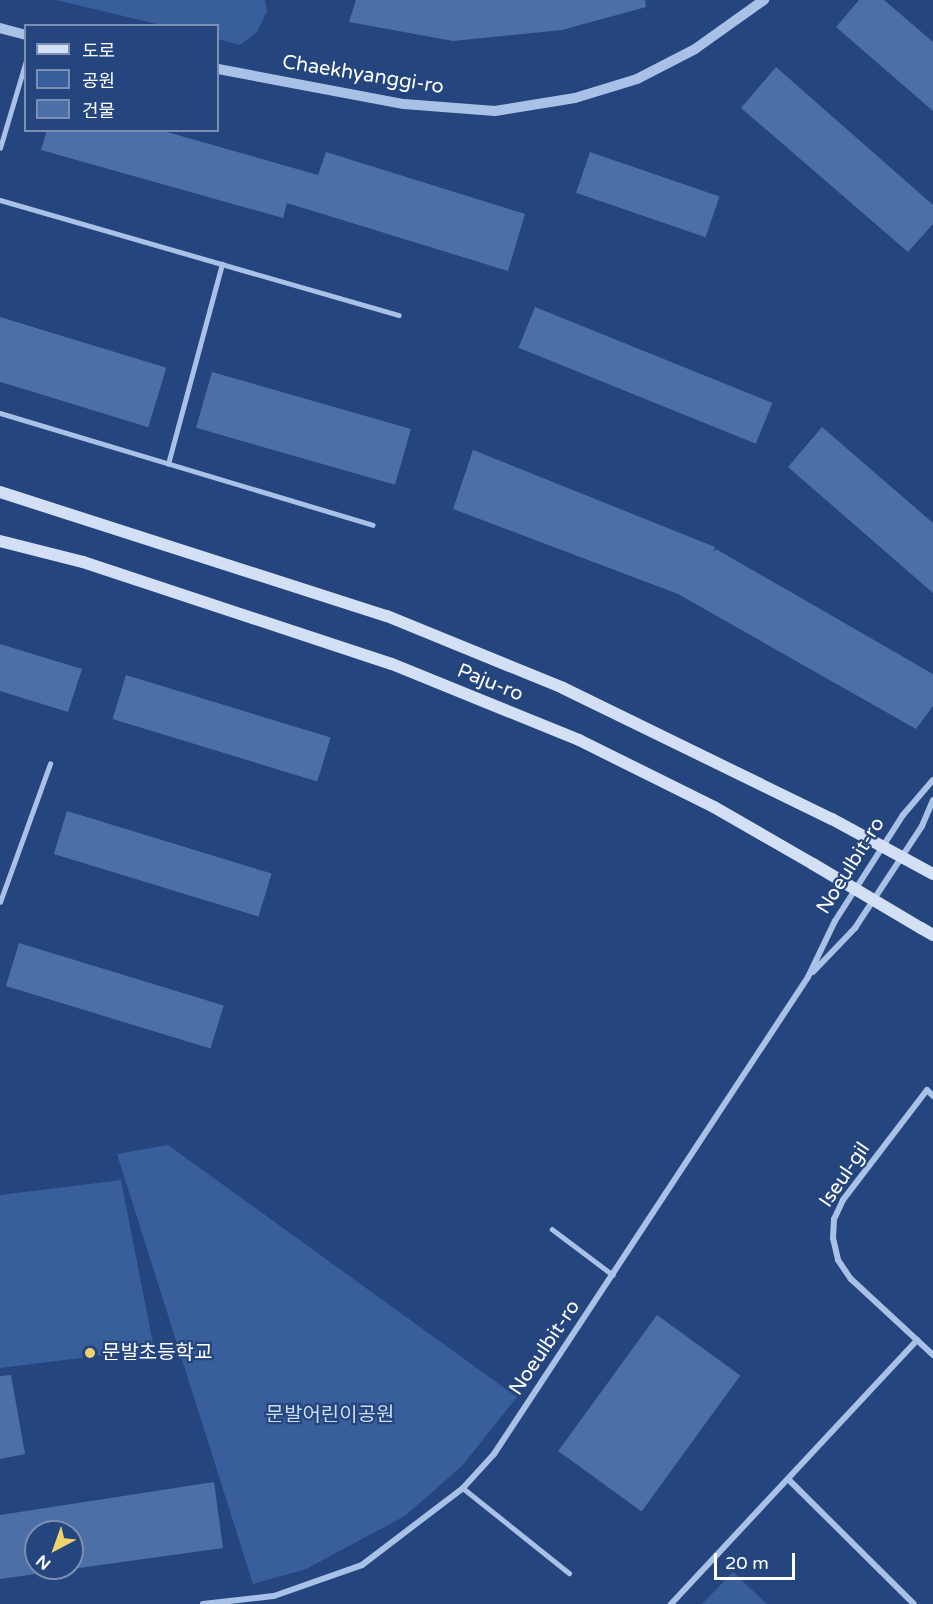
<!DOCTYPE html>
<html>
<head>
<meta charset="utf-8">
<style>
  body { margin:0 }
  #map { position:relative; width:933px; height:1604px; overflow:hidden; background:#24457e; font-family:"Varela Round","Noto Sans KR",sans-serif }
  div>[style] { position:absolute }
  .green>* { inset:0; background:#385e9b }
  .building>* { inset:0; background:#4c6fa7; transform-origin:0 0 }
  .service>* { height:4.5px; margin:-2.25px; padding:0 2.25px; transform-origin:2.25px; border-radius:2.25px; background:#a9c1e6 }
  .minor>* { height:6px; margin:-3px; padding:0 3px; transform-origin:3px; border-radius:3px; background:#a9c1e6 }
  .tertiary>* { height:10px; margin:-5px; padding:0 5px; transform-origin:5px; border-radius:5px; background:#a9c1e6 }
  .secondary>* { height:12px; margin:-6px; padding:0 6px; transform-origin:6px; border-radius:6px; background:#d3dff5 }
  .secondary-bridge>* { height:12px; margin:-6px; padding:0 6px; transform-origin:6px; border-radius:6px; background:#d3dff5 }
  .dots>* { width:16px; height:16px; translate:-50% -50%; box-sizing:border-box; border:3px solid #24457e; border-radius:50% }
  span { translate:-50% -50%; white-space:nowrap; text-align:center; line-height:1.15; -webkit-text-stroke:4.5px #24457e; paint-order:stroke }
  .street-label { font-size:20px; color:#fff }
  .poi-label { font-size:20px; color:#fff }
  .left { translate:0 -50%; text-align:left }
  .park-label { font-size:20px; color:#cddcf5 }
  .legend { position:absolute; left:24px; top:24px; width:195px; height:108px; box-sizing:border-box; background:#24457e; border:2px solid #7c8fb2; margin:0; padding:8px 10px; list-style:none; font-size:18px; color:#fff }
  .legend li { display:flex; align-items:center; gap:12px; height:30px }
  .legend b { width:30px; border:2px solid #7c8fb2 }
  .north { position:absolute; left:24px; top:1520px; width:60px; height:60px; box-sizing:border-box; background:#24457e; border:2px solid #7c8fb2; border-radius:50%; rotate:221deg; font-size:16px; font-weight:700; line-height:24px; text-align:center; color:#fff }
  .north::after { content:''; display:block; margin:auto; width:21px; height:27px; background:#f0d36d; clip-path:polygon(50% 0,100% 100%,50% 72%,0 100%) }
  .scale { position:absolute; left:714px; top:1553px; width:81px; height:27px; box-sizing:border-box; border:3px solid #fff; border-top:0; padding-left:8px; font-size:18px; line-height:21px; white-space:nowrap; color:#fff; -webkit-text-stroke:4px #24457e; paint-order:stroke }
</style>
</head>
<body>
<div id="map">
  <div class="green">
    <div style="clip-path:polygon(56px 0,265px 0,267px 12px,257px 32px,240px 45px,218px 39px,218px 26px,161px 25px)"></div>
    <div style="clip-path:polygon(168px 1145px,517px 1397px,462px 1466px,405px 1516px,306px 1569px,253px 1584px,117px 1154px)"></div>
    <div style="clip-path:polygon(121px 1180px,154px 1349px,0 1368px,0 1195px)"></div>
    <div style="clip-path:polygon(733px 1572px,767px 1604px,702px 1604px)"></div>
  </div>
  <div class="building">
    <div style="clip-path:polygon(356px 0,645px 0,646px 7px,562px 30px,453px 41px,349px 22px)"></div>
    <div style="clip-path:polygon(859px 0,884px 0,933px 42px,933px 111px,836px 27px)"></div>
    <div style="clip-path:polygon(776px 67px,933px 205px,933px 224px,908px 252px,741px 108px)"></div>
    <div style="clip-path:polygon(47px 130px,160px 130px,318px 175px,326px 152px,525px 214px,508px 271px,287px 203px,283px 218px,41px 150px)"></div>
    <div style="left:590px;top:152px;width:137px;height:43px;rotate:19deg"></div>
    <div style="left:535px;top:307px;width:256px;height:44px;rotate:22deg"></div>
    <div style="left:0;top:317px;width:174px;height:62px;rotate:17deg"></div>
    <div style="left:212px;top:372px;width:207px;height:58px;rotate:16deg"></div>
    <div style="clip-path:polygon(822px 427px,933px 523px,933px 593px,788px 467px)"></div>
    <div style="clip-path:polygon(473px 450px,715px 547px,713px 553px,716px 549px,933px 674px,933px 706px,916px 729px,678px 594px,453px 509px)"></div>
    <div style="clip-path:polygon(0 644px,82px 669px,68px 712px,0 691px)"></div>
    <div style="left:126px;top:675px;width:214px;height:46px;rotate:17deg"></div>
    <div style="left:67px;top:811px;width:214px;height:45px;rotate:17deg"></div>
    <div style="left:19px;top:943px;width:214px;height:45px;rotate:17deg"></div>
    <div style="left:657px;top:1315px;width:103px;height:168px;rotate:36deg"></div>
    <div style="clip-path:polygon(11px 1375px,25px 1454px,0 1459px,0 1376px)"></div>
    <div style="clip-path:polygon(evenodd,214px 1482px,223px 1548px,0 1579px,0 1515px,214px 1482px,36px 1532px,72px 1532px,72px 1568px,36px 1568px,36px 1532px)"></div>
  </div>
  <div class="service">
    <div style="left:0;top:148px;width:91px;rotate:-73.4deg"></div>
    <div style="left:0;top:200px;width:415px;rotate:16.1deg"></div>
    <div style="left:0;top:413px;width:389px;rotate:16.7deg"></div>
    <div style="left:168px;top:464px;width:207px;rotate:-74.9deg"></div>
    <div style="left:0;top:902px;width:147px;rotate:-70.1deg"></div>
    <div style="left:552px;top:1229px;width:76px;rotate:37deg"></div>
    <div style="left:463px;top:1488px;width:136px;rotate:38.7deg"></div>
  </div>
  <div class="minor">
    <div style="left:813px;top:972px;width:61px;rotate:-46.3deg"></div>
    <div style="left:855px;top:928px;width:122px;rotate:-56.7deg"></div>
    <div style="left:922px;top:826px;width:28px;rotate:-67deg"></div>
    <div style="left:933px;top:1096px;width:8px;rotate:-135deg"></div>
    <div style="left:927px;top:1090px;width:138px;rotate:127.4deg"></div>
    <div style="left:843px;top:1200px;width:21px;rotate:115deg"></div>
    <div style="left:834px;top:1219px;width:19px;rotate:93deg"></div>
    <div style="left:833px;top:1238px;width:23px;rotate:77deg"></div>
    <div style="left:838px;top:1260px;width:23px;rotate:56deg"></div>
    <div style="left:851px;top:1279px;width:112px;rotate:42.8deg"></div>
    <div style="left:788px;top:1479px;width:177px;rotate:44.8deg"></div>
    <div style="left:203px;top:1604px;width:71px;rotate:-6.4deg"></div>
    <div style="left:274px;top:1596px;width:93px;rotate:-19.4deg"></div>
    <div style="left:362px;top:1565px;width:127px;rotate:-37.3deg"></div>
    <div style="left:463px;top:1488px;width:46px;rotate:-47.6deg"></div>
    <div style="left:494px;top:1454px;width:571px;rotate:-56.64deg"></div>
    <div style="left:808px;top:977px;width:62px;rotate:-64.3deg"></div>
    <div style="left:835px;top:921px;width:126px;rotate:-57.3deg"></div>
    <div style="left:903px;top:815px;width:46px;rotate:-49.4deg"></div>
    <div style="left:671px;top:1604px;width:361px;rotate:-47deg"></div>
  </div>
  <div class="tertiary">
    <div style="left:0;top:28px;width:27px;rotate:15deg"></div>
    <div style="left:218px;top:69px;width:189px;rotate:10.7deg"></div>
    <div style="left:404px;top:104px;width:91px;rotate:4.4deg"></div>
    <div style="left:495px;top:111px;width:81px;rotate:-9.2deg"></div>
    <div style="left:575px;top:98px;width:65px;rotate:-17deg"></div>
    <div style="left:637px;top:79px;width:65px;rotate:-27.3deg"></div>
    <div style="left:695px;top:49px;width:85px;rotate:-35.4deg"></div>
  </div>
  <div class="secondary">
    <div style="left:0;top:492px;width:406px;rotate:17.8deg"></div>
    <div style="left:387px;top:616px;width:190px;rotate:22.2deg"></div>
    <div style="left:563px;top:688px;width:299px;rotate:26deg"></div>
    <div style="left:0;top:541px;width:86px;rotate:14.2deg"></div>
    <div style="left:83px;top:562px;width:325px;rotate:18.3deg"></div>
    <div style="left:392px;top:664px;width:202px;rotate:22.1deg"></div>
    <div style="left:579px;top:740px;width:151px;rotate:26.4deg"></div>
    <div style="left:714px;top:807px;width:114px;rotate:29.9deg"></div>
    <div style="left:921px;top:928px;width:14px;rotate:30deg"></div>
  </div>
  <div class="secondary-bridge">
    <div style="left:832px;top:819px;width:115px;rotate:28.6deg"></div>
    <div style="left:813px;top:864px;width:126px;rotate:30.7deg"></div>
  </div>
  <div class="dots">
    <div style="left:90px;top:1353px;background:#f0d36d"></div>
  </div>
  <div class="street-label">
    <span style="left:363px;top:75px;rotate:9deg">Chaekhyanggi-ro</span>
    <span style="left:490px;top:683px;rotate:22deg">Paju-ro</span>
    <span style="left:851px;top:866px;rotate:-58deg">Noeulbit-ro</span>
    <span style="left:845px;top:1175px;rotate:-56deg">Iseul-gil</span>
    <span style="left:545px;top:1348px;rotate:-56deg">Noeulbit-ro</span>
  </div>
  <div class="poi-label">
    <span class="left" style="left:102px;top:1353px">문발초등학교</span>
  </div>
  <div class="park-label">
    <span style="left:330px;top:1415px">문발어린이공원</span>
  </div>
  <ul class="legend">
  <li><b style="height:8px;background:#d3dff5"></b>도로</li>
  <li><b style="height:16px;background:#385e9b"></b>공원</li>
  <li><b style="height:16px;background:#4c6fa7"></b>건물</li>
  </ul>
  <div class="north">N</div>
  <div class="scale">20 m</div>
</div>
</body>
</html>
